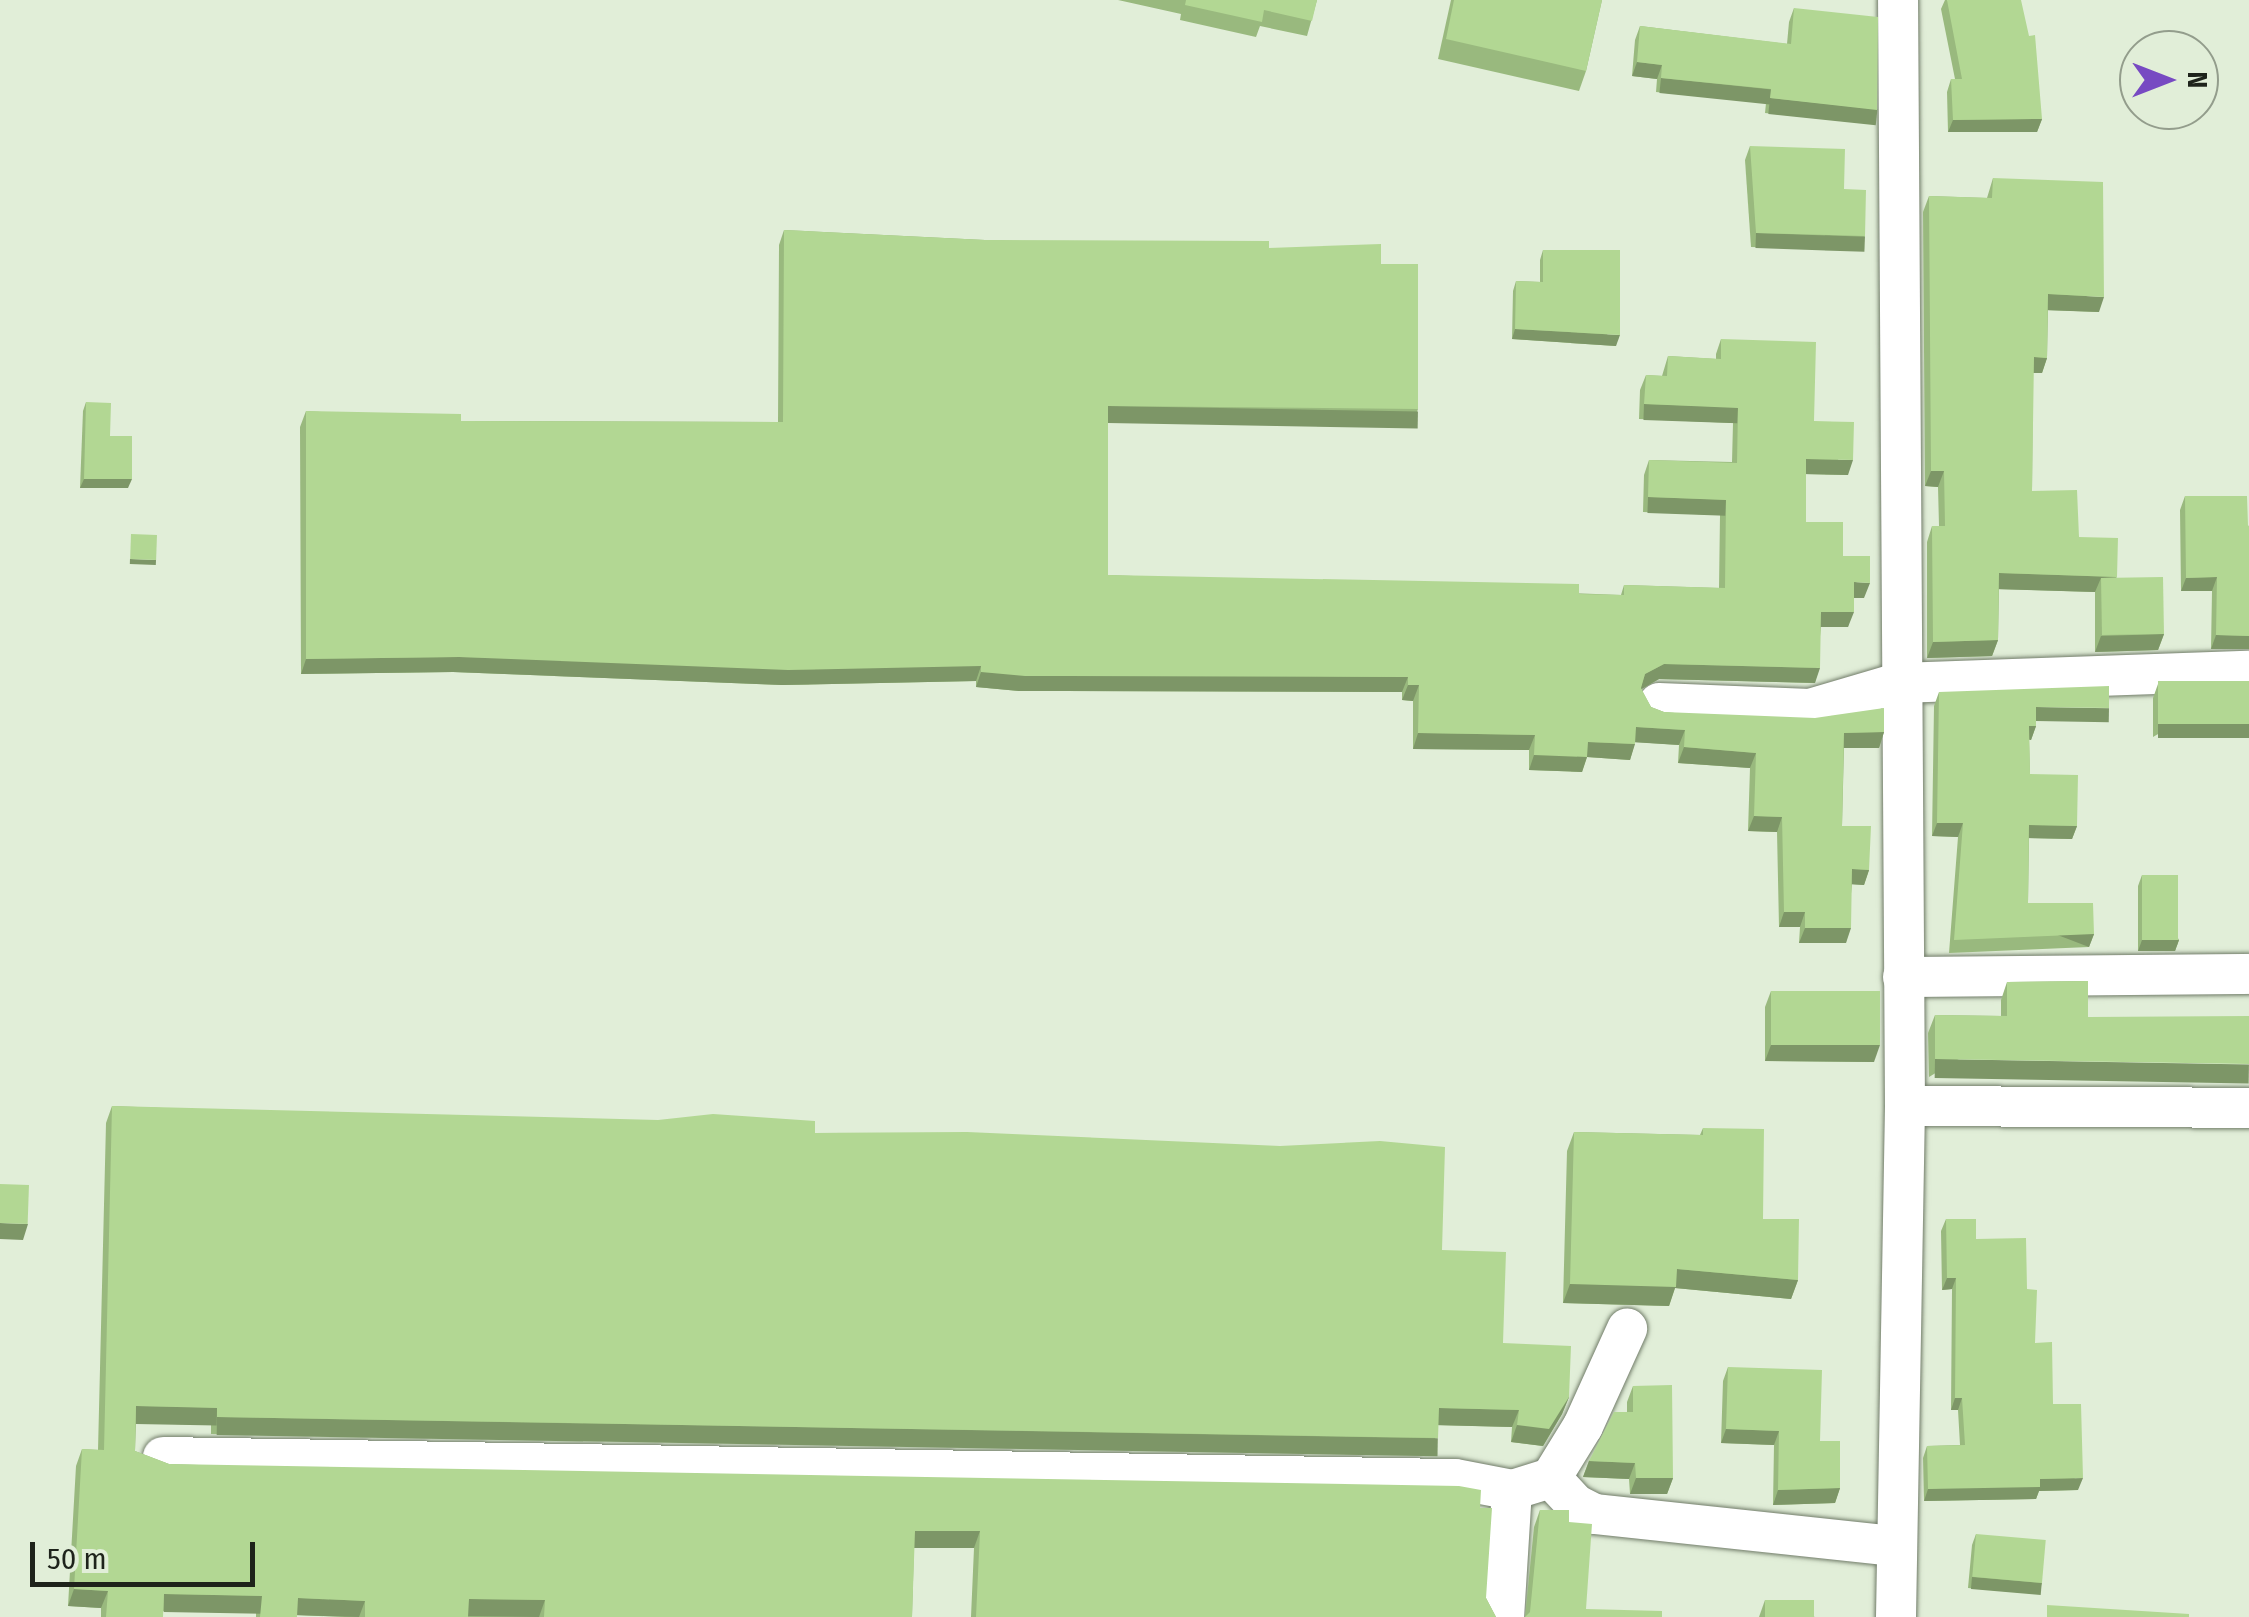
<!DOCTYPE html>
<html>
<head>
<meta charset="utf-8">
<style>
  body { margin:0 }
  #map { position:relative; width:2249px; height:1617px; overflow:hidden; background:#e1eed8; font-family:"Fira Sans Condensed",sans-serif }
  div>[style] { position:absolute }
  .roads { filter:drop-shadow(0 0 2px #717c69) drop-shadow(0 0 2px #717c69) }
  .minor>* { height:40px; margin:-20px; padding:0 20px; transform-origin:20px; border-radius:20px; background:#fff }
  .wall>* { inset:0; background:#99b97e }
  .shaded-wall>* { inset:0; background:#7d9667; transform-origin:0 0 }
  .building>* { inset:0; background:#b2d793; transform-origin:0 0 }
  span { translate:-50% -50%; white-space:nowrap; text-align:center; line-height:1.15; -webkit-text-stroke:8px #e1eed8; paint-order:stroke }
  .north { position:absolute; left:2119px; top:30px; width:100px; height:100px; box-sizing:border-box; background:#e1eed8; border:2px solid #939d8c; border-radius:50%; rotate:90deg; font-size:28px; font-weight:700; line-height:40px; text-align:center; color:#1e231b }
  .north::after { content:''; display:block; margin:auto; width:35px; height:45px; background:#774ac2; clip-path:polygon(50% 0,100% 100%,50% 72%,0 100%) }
  .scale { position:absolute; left:30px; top:1542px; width:225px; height:45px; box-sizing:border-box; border:5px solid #1e231b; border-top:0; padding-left:12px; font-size:30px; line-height:35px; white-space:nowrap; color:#1e231b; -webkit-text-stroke:8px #e1eed8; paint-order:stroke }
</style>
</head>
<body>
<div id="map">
  <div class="roads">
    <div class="minor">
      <div style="left:1659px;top:703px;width:151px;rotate:2.3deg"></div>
      <div style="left:1810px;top:709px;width:92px;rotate:-16.5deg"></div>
      <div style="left:1898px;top:683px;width:351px;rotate:-2deg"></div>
      <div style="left:1903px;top:977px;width:346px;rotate:-0.5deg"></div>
      <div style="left:1905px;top:1106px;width:344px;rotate:0.3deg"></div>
      <div style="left:163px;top:1457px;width:1292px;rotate:0.98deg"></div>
      <div style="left:1455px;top:1479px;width:58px;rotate:10.9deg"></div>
      <div style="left:1512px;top:1490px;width:41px;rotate:-17.1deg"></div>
      <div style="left:1551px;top:1478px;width:35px;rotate:47deg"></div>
      <div style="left:1575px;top:1504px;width:22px;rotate:27deg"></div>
      <div style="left:1595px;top:1514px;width:303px;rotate:6.1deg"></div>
      <div style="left:1551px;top:1478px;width:61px;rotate:-58.4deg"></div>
      <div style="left:1583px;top:1426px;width:107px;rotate:-65.6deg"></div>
      <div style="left:1504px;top:1617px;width:127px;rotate:-86.4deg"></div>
      <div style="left:1896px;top:1617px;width:511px;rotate:-88.99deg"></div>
      <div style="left:1905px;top:1106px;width:1106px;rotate:-90.36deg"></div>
    </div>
  </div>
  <div class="wall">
    <div style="clip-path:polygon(1118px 0,1317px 0,1307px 36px,1260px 26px,1256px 37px,1180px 20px,1181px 14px)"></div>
    <div style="clip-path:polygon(1451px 0,1602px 0,1586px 71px,1579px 91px,1438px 59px)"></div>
    <div style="clip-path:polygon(1945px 0,1947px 0,2042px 119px,2037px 132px,1948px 132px,1947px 92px,1951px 79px,1955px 79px,1941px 9px)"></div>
    <div style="clip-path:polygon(1794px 8px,1877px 110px,1872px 124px,1765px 113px,1766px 103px,1656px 92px,1657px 79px,1632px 76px,1635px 40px,1640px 26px,1787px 44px,1789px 22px)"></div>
    <div style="clip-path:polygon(1750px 146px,1844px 189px,1865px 236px,1860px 250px,1751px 247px,1745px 160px)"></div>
    <div style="clip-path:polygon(1993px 178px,2099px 312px,2048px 310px,2047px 358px,2042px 373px,2033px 373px,2032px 491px,2117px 578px,2164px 634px,2158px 650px,2095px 652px,2095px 592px,1999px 589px,1998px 640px,1992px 656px,1927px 658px,1927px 542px,1932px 526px,1939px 526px,1938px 487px,1925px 486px,1923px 212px,1929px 196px,1987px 198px)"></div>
    <div style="clip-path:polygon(784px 230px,985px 240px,1269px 248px,1381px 264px,1418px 409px,1413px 424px,1108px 422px,1108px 575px,1621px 595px,1624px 585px,1719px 588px,1720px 515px,1643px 512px,1644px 475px,1649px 460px,1732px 462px,1733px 423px,1639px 419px,1640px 390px,1646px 375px,1662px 376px,1668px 356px,1716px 359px,1716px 354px,1721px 339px,1814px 421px,1848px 475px,1806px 474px,1806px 522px,1843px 556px,1864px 598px,1854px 598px,1848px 627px,1821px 627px,1815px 683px,1659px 679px,1641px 689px,1651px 707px,1664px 712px,1884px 732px,1879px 748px,1844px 748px,1842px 826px,1869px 870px,1864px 885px,1852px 884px,1846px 943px,1799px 943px,1800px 927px,1779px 927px,1777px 832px,1748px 831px,1750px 768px,1678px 763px,1679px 745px,1635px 742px,1630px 760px,1587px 757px,1582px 772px,1529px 770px,1529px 750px,1413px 749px,1413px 701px,1402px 700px,1402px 692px,1019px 691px,976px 687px,976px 681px,782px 685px,453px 672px,301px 674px,300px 427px,306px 411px,461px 421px,778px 422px,779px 245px)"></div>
    <div style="clip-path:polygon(1543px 250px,1616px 346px,1512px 339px,1513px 291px,1516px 281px,1540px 282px,1540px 260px)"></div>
    <div style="clip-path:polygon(86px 402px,110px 436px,128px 488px,80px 488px,83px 411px)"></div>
    <div style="clip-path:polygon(2185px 496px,2249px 526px,2249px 649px,2211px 649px,2212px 591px,2181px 591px,2180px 510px)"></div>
    <div style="clip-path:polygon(2249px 681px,2153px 737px,2153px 698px,2158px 684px)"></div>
    <div style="clip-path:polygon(1939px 692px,2104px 721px,2036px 720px,2036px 726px,2031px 740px,2029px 739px,2030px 774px,2077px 826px,2072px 839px,2029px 838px,2028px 903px,2094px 934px,2089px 947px,1949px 953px,1958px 837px,1932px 836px,1934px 706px)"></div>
    <div style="clip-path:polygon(2142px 875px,2179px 940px,2175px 951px,2138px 951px,2138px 886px)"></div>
    <div style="clip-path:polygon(2088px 981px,1929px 1077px,1928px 1033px,1935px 1015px,2001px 1016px,2001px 1000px,2007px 982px)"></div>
    <div style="clip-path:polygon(1771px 991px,1874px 1062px,1765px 1061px,1765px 1007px)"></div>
    <div style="clip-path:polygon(112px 1106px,815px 1133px,1442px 1250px,1503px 1343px,1569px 1397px,1562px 1414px,1543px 1446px,1511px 1442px,1512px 1427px,1438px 1425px,1432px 1455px,211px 1434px,211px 1425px,136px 1423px,135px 1451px,169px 1464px,1480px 1508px,1486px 1598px,1496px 1617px,971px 1617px,974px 1548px,914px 1548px,912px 1617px,345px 1617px,297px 1615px,297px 1617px,256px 1617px,256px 1613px,163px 1611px,163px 1617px,101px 1617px,101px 1608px,68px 1606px,76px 1466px,82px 1449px,98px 1450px,106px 1123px)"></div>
    <div style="clip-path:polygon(1703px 1128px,1763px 1219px,1798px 1280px,1791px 1299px,1675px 1288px,1669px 1306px,1563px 1303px,1567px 1151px,1574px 1132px,1700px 1135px)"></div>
    <div style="clip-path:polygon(1946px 1219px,1976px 1239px,2027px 1289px,2035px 1343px,2078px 1490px,2039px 1491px,2036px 1499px,1924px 1501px,1923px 1458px,1927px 1446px,1960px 1445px,1958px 1410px,1951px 1410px,1952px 1289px,1942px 1290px,1941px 1231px)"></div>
    <div style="clip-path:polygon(1728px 1367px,1820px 1441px,1840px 1488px,1835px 1503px,1773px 1505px,1774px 1445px,1721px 1443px,1723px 1381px)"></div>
    <div style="clip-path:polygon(1633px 1386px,1673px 1478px,1667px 1494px,1630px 1494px,1629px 1479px,1583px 1477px,1589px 1461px,1627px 1412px,1627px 1402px)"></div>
    <div style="clip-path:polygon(1540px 1510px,1569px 1522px,1586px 1609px,1525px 1617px,1534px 1527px)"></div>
    <div style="clip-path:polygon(1976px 1534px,2042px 1583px,2038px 1594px,1968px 1588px,1972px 1545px)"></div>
    <div style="clip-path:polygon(1765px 1600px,1815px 1617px,1759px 1617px)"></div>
  </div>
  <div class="shaded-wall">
    <div style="clip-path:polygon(1637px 62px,1662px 65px,1657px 79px,1632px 76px)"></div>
    <div style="left:1661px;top:78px;width:111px;height:15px;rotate:6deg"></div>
    <div style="left:1770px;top:98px;width:108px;height:16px;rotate:6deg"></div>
    <div style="clip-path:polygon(2042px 119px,2037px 132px,1948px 132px,1953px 120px)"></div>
    <div style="left:1756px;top:233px;width:109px;height:15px;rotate:2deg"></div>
    <div style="clip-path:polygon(2048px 294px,2104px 297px,2099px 312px,2042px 310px)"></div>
    <div style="clip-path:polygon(1515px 329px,1620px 335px,1616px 346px,1512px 339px)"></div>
    <div style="clip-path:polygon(2034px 357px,2047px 358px,2042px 373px,2028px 373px)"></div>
    <div style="left:1644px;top:404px;width:94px;height:16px;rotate:2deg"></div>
    <div style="left:1108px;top:406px;width:310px;height:17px;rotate:1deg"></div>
    <div style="clip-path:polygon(1806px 459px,1853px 460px,1848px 475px,1801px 474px)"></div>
    <div style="clip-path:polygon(1931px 471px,1944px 471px,1938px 487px,1925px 486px)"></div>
    <div style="clip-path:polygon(84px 479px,132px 479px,128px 488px,80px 488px)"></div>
    <div style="left:1648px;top:497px;width:78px;height:16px;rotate:2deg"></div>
    <div style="left:130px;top:559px;width:26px;height:5px;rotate:2deg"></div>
    <div style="clip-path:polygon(1999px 573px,2117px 577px,2101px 578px,2095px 592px,1993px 589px)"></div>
    <div style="clip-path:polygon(2217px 577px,2212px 591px,2181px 591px,2186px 578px)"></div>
    <div style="clip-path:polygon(1854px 582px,1870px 583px,1864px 598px,1849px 598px)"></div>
    <div style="clip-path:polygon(1821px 612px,1854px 612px,1848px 627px,1816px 627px)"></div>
    <div style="clip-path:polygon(2164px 634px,2158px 650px,2095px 652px,2101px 636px)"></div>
    <div style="clip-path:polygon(2216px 635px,2249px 636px,2249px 649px,2211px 649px)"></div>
    <div style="clip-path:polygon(1998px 640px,1992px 656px,1927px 658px,1933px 642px)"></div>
    <div style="clip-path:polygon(459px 657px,981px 666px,976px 681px,782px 685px,453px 672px,301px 674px,306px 659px)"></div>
    <div style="clip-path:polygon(1664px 664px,1820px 668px,1815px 683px,1659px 679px,1640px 690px,1645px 674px)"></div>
    <div style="clip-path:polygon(981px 672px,1408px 677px,1402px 692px,1019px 691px,976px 687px)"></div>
    <div style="clip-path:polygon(1408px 685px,1419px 685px,1413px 701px,1402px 700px)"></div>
    <div style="left:2036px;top:707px;width:73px;height:14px;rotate:1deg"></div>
    <div style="left:2158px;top:724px;width:91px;height:14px"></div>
    <div style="clip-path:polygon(2029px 726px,2036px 726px,2031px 740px,2024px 739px)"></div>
    <div style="clip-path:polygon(1636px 727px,1685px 730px,1679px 745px,1631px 742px)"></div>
    <div style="clip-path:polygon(1884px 732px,1879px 748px,1839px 748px,1844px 733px)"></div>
    <div style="clip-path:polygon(1418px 733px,1535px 735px,1529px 750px,1413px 749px)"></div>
    <div style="clip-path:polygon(1588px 742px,1635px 744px,1630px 760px,1587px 757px,1582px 772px,1529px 770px,1534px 755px)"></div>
    <div style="clip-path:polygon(1684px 747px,1756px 753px,1750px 768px,1678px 763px)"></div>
    <div style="clip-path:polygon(1754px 816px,1782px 817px,1777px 832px,1748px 831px)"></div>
    <div style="clip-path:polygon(1937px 823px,1963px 823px,1958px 837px,1932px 836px)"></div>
    <div style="clip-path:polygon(2029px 825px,2077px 826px,2072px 839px,2024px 838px)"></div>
    <div style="clip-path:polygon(1852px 869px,1869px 870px,1864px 885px,1846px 884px)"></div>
    <div style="clip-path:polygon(1784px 912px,1805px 912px,1800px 927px,1779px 927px)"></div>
    <div style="clip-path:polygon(1805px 928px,1851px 928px,1846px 943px,1799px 943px)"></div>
    <div style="left:2094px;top:934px;width:14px;height:140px;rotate:111deg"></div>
    <div style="clip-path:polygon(2142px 940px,2179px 940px,2175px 951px,2138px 951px)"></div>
    <div style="clip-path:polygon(1771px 1045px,1880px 1045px,1874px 1062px,1765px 1061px)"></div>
    <div style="left:1935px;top:1059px;width:314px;height:19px;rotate:1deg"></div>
    <div style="clip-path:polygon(0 1223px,28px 1224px,23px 1240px,0 1239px)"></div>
    <div style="clip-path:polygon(1677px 1269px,1798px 1280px,1791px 1299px,1675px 1288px,1669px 1306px,1563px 1303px,1570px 1284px)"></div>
    <div style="clip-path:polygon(1947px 1278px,1956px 1278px,1952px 1289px,1942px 1290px)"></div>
    <div style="clip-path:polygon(1569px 1397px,1562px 1414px,1543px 1446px,1511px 1442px,1517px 1425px)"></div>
    <div style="clip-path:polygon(1955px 1398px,1962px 1398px,1958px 1410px,1951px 1410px)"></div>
    <div style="left:136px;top:1406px;width:81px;height:18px;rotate:1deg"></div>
    <div style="clip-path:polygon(1439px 1408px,1519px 1410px,1512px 1427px,1432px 1425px)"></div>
    <div style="left:217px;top:1417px;width:1221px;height:18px;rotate:1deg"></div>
    <div style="clip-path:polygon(1726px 1429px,1779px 1431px,1774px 1445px,1721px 1443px)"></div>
    <div style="clip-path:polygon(1589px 1461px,1635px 1463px,1629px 1479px,1583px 1477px)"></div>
    <div style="clip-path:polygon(1636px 1478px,1673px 1478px,1667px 1494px,1630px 1494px)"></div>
    <div style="clip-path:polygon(2083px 1478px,2078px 1490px,2039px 1491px,2036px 1499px,1924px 1501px,1928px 1489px,2040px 1479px)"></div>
    <div style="clip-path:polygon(1840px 1488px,1835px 1503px,1773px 1505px,1778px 1490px)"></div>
    <div style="clip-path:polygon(915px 1531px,980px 1531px,974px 1548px,909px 1548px)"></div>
    <div style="left:1972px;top:1577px;width:70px;height:12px;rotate:5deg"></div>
    <div style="clip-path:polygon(74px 1589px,108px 1591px,101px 1608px,68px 1606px)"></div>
    <div style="left:164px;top:1594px;width:98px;height:18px;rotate:1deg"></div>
    <div style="clip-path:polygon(298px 1598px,365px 1601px,359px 1617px,292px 1615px)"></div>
    <div style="clip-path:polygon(469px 1599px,545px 1600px,539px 1617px,463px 1616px)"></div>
  </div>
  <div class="building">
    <div style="clip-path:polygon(1186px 0,1317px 0,1312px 21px,1264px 10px,1262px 22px,1185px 5px)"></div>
    <div style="clip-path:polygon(1454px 0,1602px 0,1586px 71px,1446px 39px)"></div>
    <div style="clip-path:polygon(1947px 0,2021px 0,2029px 36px,2035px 35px,2042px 119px,1953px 120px,1951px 79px,1962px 79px)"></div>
    <div style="clip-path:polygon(1794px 8px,1878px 17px,1877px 110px,1770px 98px,1771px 89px,1661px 78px,1662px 65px,1637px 62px,1640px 26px,1791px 44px)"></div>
    <div style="clip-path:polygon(1750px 146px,1845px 149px,1844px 189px,1866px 190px,1865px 236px,1756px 233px)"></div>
    <div style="clip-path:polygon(1993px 178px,2103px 182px,2104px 297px,2048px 294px,2047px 358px,2034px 357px,2032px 491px,2077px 490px,2079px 537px,2118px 538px,2117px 577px,1999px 573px,1998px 640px,1933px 642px,1932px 526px,1945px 526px,1944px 471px,1931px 471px,1929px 196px,1992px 198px)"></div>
    <div style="clip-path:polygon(784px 230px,985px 240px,1269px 241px,1269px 248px,1381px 244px,1381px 264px,1418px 264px,1418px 409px,1108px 406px,1108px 575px,1579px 584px,1579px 594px,1624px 595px,1624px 585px,1725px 588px,1726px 500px,1648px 497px,1649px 460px,1737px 463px,1738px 408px,1644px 404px,1646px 375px,1667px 376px,1668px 356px,1721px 359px,1721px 339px,1816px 342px,1814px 421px,1854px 422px,1853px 460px,1806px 459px,1806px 522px,1843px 522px,1843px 556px,1870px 556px,1870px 583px,1854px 582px,1854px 612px,1821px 612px,1820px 668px,1664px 664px,1645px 674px,1641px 688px,1651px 707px,1664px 712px,1815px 718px,1884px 708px,1884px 732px,1844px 733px,1842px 826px,1871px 826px,1869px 870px,1852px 869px,1851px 928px,1805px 928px,1805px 912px,1784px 912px,1782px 817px,1754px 816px,1756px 753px,1684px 747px,1685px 730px,1636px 727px,1635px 744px,1588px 742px,1587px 757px,1534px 755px,1535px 735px,1418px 733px,1419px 685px,1408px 685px,1408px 677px,1025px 676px,981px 672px,981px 666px,788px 670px,459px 657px,306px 659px,306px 411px,461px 414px,461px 421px,783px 422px)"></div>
    <div style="clip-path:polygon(1543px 250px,1620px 250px,1620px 335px,1515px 329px,1516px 281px,1543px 282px)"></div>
    <div style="clip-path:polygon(86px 402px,111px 403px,110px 436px,132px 436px,132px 479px,84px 479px)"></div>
    <div style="clip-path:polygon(2185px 496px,2247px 496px,2248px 526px,2249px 526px,2249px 636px,2216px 635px,2217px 577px,2186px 578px)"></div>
    <div style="left:131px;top:534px;width:26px;height:25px;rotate:2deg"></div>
    <div style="left:2163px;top:577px;width:57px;height:62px;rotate:89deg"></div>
    <div style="left:2249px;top:681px;width:43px;height:91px;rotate:90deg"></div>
    <div style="clip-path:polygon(2109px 686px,2109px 708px,2036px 707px,2036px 726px,2029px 726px,2030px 774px,2078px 775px,2077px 826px,2029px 825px,2028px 903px,2093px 903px,2094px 934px,1954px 940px,1963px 823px,1937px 823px,1939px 692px)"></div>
    <div style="left:2142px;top:875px;width:36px;height:65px"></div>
    <div style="clip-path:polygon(2088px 981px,2088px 1017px,2249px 1016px,2249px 1064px,1935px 1059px,1935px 1015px,2007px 1016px,2007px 982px)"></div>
    <div style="left:1771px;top:991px;width:109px;height:54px"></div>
    <div style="clip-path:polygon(112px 1106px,658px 1120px,713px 1114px,815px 1121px,815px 1133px,967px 1132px,1280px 1146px,1380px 1141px,1445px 1147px,1442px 1250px,1506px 1252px,1503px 1343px,1571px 1346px,1569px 1397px,1549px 1429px,1517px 1425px,1519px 1410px,1439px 1408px,1438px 1438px,217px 1417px,217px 1408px,136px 1406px,135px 1451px,169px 1464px,1459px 1486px,1481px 1490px,1480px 1508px,1492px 1508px,1486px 1598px,1496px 1617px,976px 1617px,980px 1531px,915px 1531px,912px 1617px,544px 1617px,545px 1600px,469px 1599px,468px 1617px,365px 1617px,365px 1601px,298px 1598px,297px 1617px,260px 1617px,262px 1596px,164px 1594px,163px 1617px,106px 1617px,108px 1591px,74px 1589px,82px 1449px,104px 1450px)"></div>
    <div style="clip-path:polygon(1703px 1128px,1764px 1129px,1763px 1219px,1799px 1219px,1798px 1280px,1677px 1269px,1676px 1287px,1570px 1284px,1574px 1132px,1703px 1135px)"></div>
    <div style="left:0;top:1184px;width:29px;height:39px;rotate:2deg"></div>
    <div style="clip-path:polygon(1946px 1219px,1976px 1219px,1976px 1239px,2026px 1238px,2027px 1289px,2037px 1290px,2035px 1343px,2052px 1342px,2053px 1404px,2081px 1404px,2083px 1478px,2040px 1479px,2040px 1487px,1928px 1489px,1927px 1446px,1965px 1445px,1962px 1398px,1955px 1398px,1956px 1278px,1947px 1278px)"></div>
    <div style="clip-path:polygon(1728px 1367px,1822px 1370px,1820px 1441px,1840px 1441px,1840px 1488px,1778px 1490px,1779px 1431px,1726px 1429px)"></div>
    <div style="clip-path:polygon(1672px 1385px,1673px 1478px,1636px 1478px,1635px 1463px,1589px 1461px,1614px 1412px,1633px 1412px,1633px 1386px)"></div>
    <div style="clip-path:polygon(1540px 1510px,1569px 1510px,1569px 1522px,1592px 1524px,1586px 1609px,1662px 1611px,1662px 1617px,1525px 1617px,1530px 1612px)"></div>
    <div style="left:1976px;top:1534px;width:70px;height:43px;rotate:5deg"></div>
    <div style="left:1765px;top:1600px;width:49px;height:17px"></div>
    <div style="clip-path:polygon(2047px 1605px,2189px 1614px,2189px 1617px,2047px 1617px)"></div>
  </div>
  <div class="north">N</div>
  <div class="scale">50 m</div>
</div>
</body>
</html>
